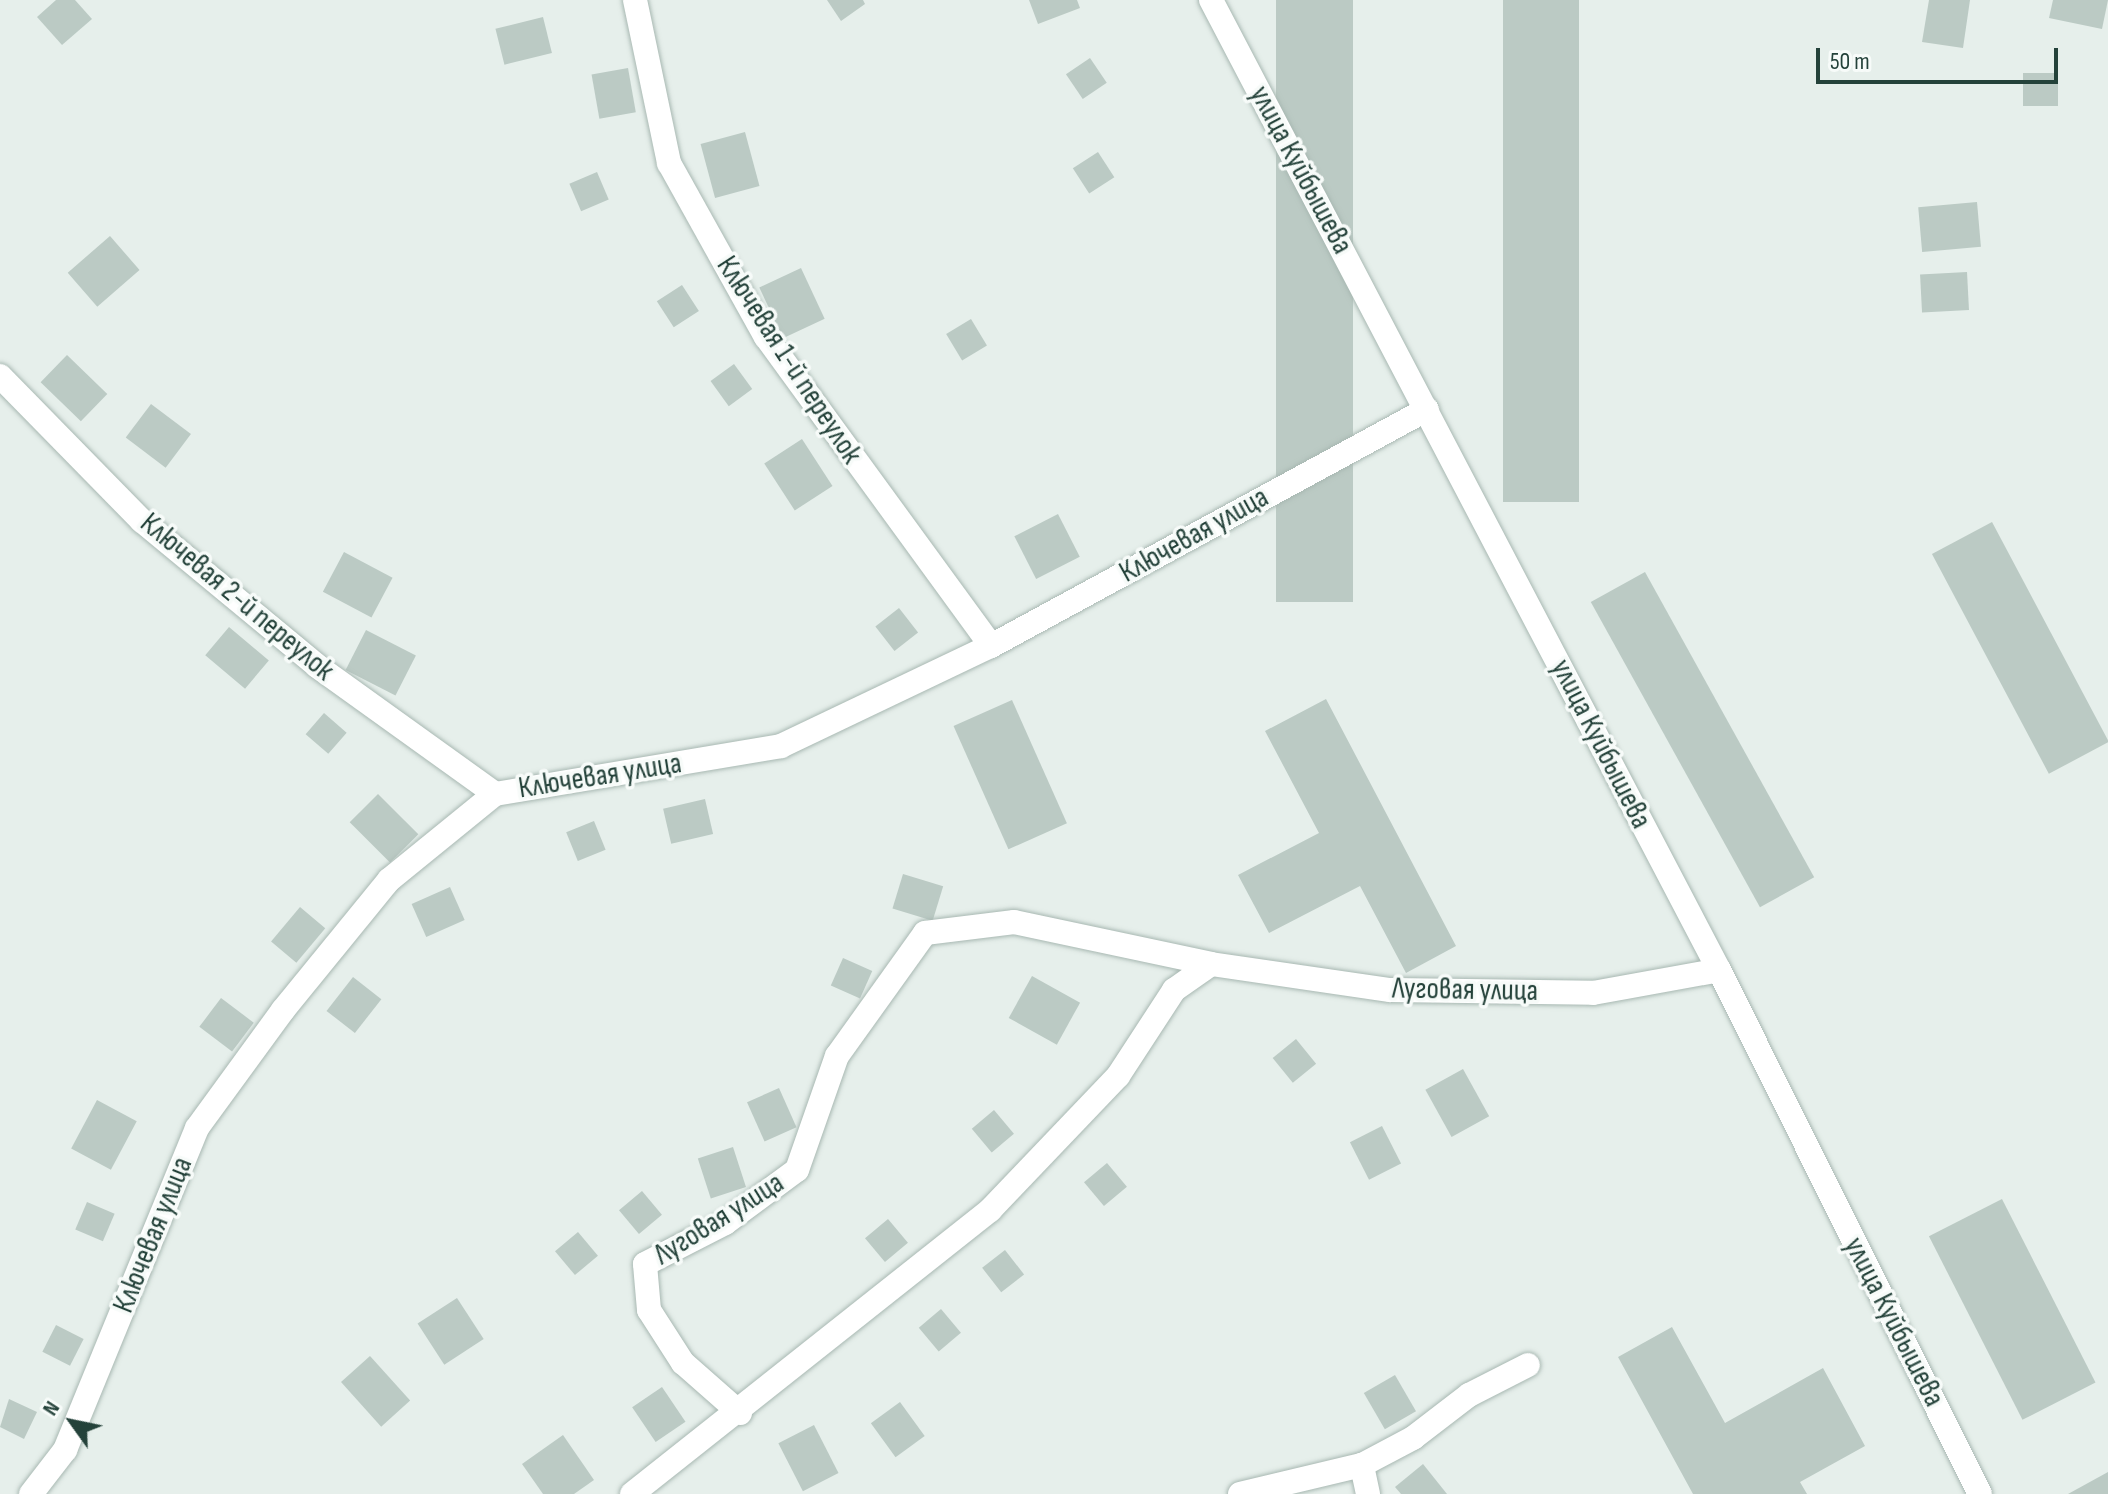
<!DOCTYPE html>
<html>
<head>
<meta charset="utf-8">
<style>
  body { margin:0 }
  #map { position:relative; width:2108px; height:1494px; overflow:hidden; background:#e6efeb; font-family:"Sofia Sans Condensed",sans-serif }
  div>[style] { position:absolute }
  .building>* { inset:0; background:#bbcac4; transform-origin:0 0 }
  .roads { filter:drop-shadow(0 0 2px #a8b8b2) drop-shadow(0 0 2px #a8b8b2) }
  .street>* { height:24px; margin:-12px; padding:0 12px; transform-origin:12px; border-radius:12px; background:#fff }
  .secondary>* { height:24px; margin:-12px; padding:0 12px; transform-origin:12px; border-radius:12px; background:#fff }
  span { translate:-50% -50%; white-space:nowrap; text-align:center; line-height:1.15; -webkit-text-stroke:7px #f7fbf9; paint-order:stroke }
  .street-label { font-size:30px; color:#24423a }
  .north { position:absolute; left:32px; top:1382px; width:80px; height:80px; -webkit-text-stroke:6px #f7fbf9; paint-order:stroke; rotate:303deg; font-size:22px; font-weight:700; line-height:32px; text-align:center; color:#24423a }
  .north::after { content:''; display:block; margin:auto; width:28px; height:36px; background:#24423a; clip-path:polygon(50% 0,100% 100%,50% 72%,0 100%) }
  .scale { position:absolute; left:1816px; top:48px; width:242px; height:36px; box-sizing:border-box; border:4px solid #24423a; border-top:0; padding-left:10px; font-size:24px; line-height:28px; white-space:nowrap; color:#24423a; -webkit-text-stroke:6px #f7fbf9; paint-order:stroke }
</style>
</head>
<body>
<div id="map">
  <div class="building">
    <div style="clip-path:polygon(56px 0,75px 0,92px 19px,62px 45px,37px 17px)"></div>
    <div style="clip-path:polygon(827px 0,863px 0,865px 4px,841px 21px)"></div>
    <div style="clip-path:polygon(1029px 0,1077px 0,1080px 8px,1038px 24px)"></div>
    <div style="left:1276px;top:0;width:77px;height:602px"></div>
    <div style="left:1503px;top:0;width:76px;height:502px"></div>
    <div style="clip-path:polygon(1929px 0,1970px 0,1963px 48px,1922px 42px)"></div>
    <div style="clip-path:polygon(2053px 0,2108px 0,2102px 29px,2049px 18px)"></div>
    <div style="left:543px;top:17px;width:37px;height:49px;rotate:76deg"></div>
    <div style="left:1090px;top:58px;width:30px;height:29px;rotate:56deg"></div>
    <div style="left:628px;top:68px;width:45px;height:37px;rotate:80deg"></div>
    <div style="left:2023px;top:73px;width:35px;height:33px"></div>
    <div style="left:745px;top:132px;width:56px;height:46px;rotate:75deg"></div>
    <div style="left:1098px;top:152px;width:30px;height:30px;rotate:57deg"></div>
    <div style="left:597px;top:172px;width:30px;height:30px;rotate:67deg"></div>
    <div style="left:1977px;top:202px;width:45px;height:59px;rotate:85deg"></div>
    <div style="left:110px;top:236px;width:45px;height:56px;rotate:49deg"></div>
    <div style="left:801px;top:268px;width:56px;height:46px;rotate:65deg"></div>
    <div style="left:1967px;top:272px;width:38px;height:47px;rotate:87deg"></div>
    <div style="left:682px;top:285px;width:31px;height:30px;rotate:57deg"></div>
    <div style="left:971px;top:319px;width:31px;height:29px;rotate:59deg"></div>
    <div style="left:67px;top:355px;width:56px;height:38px;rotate:44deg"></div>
    <div style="left:734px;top:364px;width:31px;height:29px;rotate:54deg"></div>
    <div style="left:151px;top:404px;width:50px;height:42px;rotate:37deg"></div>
    <div style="left:802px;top:439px;width:56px;height:45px;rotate:57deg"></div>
    <div style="left:1058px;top:514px;width:48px;height:49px;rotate:63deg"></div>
    <div style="left:1992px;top:522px;width:249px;height:68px;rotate:62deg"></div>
    <div style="left:344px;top:552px;width:55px;height:45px;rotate:28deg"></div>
    <div style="left:1645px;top:572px;width:349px;height:62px;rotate:61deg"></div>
    <div style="left:899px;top:608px;width:31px;height:30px;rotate:52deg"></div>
    <div style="left:229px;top:627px;width:52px;height:37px;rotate:40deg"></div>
    <div style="left:366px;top:630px;width:56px;height:45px;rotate:27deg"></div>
    <div style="clip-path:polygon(1326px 699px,1456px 946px,1406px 973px,1360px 886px,1269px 933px,1238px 875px,1319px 833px,1265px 731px)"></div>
    <div style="left:1012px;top:700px;width:135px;height:64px;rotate:66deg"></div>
    <div style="left:324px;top:713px;width:30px;height:28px;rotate:41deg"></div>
    <div style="left:378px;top:794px;width:57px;height:40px;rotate:45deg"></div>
    <div style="left:705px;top:799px;width:36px;height:43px;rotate:77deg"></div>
    <div style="left:594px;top:821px;width:31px;height:30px;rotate:68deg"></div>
    <div style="left:903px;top:874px;width:42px;height:36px;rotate:17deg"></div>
    <div style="left:450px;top:887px;width:36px;height:42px;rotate:66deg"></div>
    <div style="left:300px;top:907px;width:33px;height:45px;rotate:40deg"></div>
    <div style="left:843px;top:958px;width:32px;height:30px;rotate:24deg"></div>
    <div style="left:1032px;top:976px;width:55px;height:48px;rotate:29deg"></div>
    <div style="left:353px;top:977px;width:36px;height:43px;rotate:38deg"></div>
    <div style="left:221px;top:998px;width:41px;height:36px;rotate:37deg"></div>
    <div style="left:1296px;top:1039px;width:32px;height:30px;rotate:51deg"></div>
    <div style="left:1463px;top:1069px;width:54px;height:43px;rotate:61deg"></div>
    <div style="left:779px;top:1088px;width:43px;height:35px;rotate:66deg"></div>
    <div style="left:97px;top:1100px;width:45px;height:55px;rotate:28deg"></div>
    <div style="left:994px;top:1110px;width:31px;height:29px;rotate:50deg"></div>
    <div style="left:1382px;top:1126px;width:42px;height:36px;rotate:63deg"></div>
    <div style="left:733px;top:1147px;width:42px;height:37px;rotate:72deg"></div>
    <div style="left:1107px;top:1163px;width:31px;height:30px;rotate:50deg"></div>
    <div style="left:642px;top:1191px;width:31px;height:30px;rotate:50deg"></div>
    <div style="left:2002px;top:1199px;width:206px;height:82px;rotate:63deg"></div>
    <div style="left:87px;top:1202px;width:30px;height:30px;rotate:23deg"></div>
    <div style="left:888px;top:1219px;width:31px;height:30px;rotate:50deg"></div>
    <div style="left:578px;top:1232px;width:31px;height:30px;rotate:50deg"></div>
    <div style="left:1005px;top:1250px;width:31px;height:29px;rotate:52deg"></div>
    <div style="left:457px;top:1298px;width:49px;height:47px;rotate:57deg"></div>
    <div style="left:941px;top:1309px;width:31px;height:29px;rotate:50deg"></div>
    <div style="left:56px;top:1325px;width:31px;height:30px;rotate:27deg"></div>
    <div style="clip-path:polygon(1672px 1327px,1725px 1423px,1823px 1368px,1865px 1446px,1800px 1482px,1807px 1494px,1693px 1494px,1618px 1357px)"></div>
    <div style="left:370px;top:1356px;width:60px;height:39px;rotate:48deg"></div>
    <div style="left:1395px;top:1375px;width:42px;height:36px;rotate:60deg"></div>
    <div style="left:662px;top:1387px;width:42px;height:36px;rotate:56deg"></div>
    <div style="clip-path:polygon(9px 1399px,37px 1412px,24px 1439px,0 1427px)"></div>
    <div style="left:900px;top:1402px;width:42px;height:36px;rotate:54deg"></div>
    <div style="left:814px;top:1425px;width:54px;height:40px;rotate:63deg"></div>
    <div style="clip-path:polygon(563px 1435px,594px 1480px,574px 1494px,543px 1494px,522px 1464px)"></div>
    <div style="clip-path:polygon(1423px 1464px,1447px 1494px,1401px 1494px,1395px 1487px)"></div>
    <div style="clip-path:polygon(2108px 1472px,2108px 1494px,2068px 1494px)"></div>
  </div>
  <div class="roads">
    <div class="street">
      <div style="left:635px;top:0;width:167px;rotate:78.2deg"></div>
      <div style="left:669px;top:163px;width:199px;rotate:60.9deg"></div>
      <div style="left:766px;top:337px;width:382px;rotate:53.9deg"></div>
      <div style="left:0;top:376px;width:203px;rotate:45.6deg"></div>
      <div style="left:142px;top:521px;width:227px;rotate:39.6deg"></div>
      <div style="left:317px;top:666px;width:219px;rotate:35.7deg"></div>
      <div style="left:740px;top:1413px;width:76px;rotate:-138.7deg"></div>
      <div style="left:683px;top:1363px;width:63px;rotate:-122.7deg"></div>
      <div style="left:649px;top:1310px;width:46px;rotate:-95deg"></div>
      <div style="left:645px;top:1264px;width:90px;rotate:-27.1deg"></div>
      <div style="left:725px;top:1223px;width:89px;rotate:-36.4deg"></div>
      <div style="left:797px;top:1170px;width:121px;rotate:-70.7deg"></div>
      <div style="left:837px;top:1056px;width:151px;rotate:-54.4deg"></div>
      <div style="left:925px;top:933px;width:90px;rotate:-7deg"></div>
      <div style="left:1014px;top:922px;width:201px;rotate:12deg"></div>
      <div style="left:31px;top:1494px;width:56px;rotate:-52.3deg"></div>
      <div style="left:65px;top:1450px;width:348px;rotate:-67.7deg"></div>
      <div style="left:197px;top:1128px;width:146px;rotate:-53.9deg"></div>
      <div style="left:283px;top:1010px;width:168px;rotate:-50.8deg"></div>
      <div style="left:389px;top:880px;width:136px;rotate:-39.1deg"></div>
      <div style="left:495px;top:794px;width:290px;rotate:-9.5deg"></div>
      <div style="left:781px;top:746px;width:233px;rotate:-25.5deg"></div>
      <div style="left:991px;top:646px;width:496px;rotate:-28.5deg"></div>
      <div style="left:632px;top:1494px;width:457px;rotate:-38.4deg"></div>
      <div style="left:990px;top:1210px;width:185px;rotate:-46.3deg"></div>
      <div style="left:1118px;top:1076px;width:103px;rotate:-56.9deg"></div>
      <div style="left:1174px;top:990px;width:45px;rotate:-35.1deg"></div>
      <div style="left:1211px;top:964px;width:181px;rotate:8.3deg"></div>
      <div style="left:1390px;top:990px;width:203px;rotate:0.8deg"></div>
      <div style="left:1593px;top:993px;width:128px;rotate:-10.3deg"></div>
      <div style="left:1240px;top:1494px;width:125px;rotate:-13.4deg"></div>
      <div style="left:1368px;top:1494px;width:30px;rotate:-102deg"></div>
      <div style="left:1362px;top:1465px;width:58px;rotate:-27.9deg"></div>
      <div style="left:1413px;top:1438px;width:71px;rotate:-37.5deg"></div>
      <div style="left:1469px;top:1395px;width:66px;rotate:-27deg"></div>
    </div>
    <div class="secondary">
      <div style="left:1211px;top:0;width:1095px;rotate:62.36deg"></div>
      <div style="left:1719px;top:970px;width:585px;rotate:63.52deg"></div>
    </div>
  </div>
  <div class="street-label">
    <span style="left:1301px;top:170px;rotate:62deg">улица Куйбышева</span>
    <span style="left:789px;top:360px;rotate:57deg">Ключевая 1-й переулок</span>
    <span style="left:1194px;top:535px;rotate:-29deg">Ключевая улица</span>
    <span style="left:237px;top:597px;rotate:40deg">Ключевая 2-й переулок</span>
    <span style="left:1601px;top:744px;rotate:63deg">улица Куйбышева</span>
    <span style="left:600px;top:776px;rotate:-9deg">Ключевая улица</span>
    <span style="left:1465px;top:990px;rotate:1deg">Луговая улица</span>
    <span style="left:719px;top:1219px;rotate:-32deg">Луговая улица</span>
    <span style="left:153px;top:1235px;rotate:-68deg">Ключевая улица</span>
    <span style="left:1894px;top:1322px;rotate:63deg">улица Куйбышева</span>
  </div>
  <div class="north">N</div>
  <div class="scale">50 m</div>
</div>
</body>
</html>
